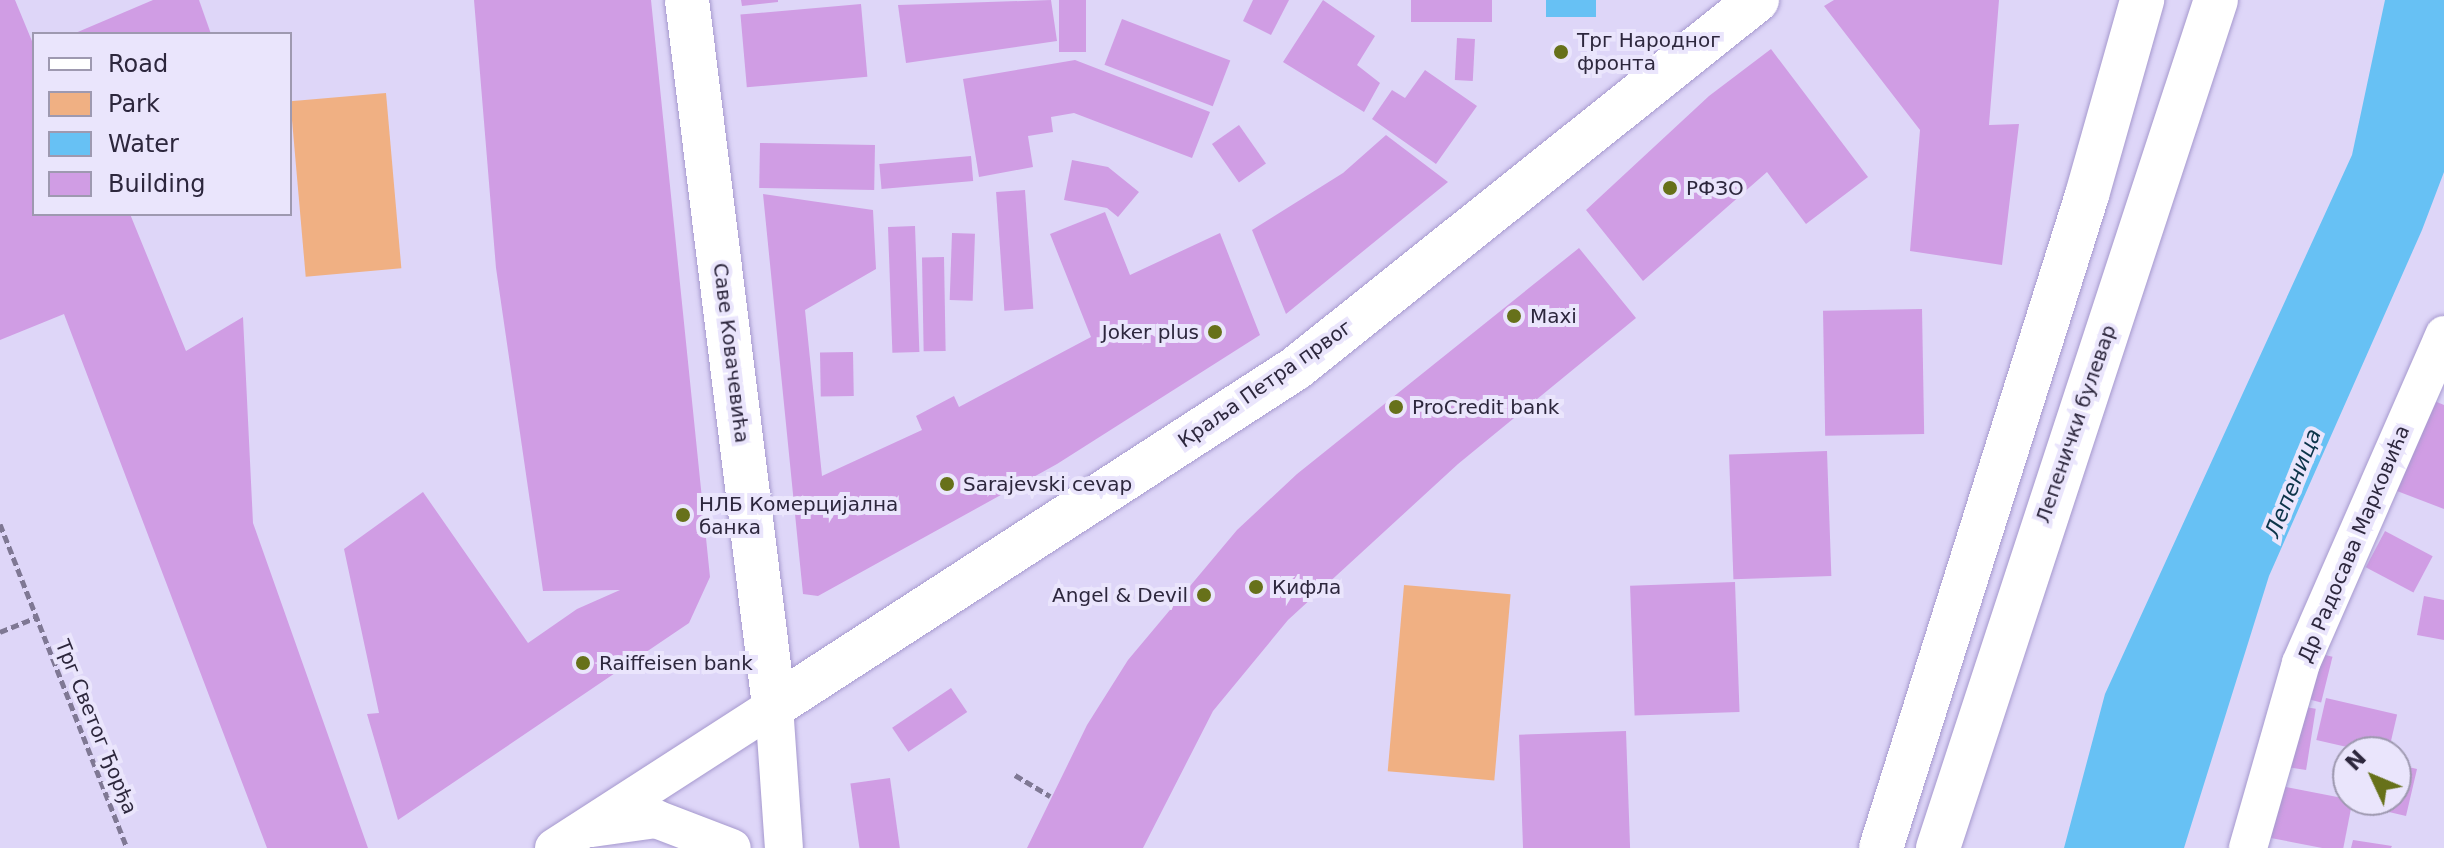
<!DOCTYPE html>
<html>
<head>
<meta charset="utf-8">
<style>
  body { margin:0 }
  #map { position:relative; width:2444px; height:848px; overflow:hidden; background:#ded6f8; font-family:"DejaVu Sans",sans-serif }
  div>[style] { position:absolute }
  .green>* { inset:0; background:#f0b083; transform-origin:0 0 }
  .water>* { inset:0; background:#67c1f4; transform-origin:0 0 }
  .building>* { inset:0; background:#d09de4; transform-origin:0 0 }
  .path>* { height:5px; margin-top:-2.5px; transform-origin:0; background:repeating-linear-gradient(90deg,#7f7894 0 8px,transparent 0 12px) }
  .roads { filter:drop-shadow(0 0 2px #a699ce) drop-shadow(0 0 2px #a699ce) }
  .minor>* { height:38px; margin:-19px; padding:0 19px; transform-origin:19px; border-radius:19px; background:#fff }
  .tertiary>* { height:44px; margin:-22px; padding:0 22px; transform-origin:22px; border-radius:22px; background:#fff }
  .secondary>* { height:44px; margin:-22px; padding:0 22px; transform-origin:22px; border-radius:22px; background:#fff }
  .dots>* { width:22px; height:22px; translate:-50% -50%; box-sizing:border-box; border:4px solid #eae5fc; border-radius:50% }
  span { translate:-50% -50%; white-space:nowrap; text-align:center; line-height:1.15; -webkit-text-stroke:8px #eae5fc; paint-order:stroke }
  .poi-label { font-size:20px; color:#2d273d }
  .left { translate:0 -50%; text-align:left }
  .right { translate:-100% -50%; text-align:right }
  .street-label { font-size:20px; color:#2d273d }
  .water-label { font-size:22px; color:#0c3449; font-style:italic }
  .legend { position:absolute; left:32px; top:32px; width:260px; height:184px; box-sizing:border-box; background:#eae5fc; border:2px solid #9e99b0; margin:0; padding:10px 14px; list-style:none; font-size:24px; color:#2d273d }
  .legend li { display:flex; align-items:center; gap:16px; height:40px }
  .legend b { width:40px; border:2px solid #9e99b0 }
  .north { position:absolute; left:2332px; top:736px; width:80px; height:80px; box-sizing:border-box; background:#eae5fc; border:2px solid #9e99b0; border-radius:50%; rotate:314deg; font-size:22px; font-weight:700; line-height:32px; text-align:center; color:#2d273d }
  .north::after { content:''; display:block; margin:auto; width:28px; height:36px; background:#67711a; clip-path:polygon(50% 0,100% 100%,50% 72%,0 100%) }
</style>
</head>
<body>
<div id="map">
  <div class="green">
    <div style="left:386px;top:93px;width:176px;height:96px;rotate:85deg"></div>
    <div style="left:1404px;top:585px;width:107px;height:187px;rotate:5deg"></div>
  </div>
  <div class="water">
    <div style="left:1546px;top:0;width:50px;height:17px"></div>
    <div style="clip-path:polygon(2385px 0,2444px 0,2444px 172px,2422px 230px,2269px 576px,2184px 848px,2064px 848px,2105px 694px,2352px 155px)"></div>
  </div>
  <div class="building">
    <div style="clip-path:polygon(0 0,15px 0,34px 46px,34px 214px,130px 214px,186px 351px,243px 317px,253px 523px,368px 848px,267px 848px,64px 314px,0 340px)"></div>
    <div style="clip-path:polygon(153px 0,199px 0,211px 34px,73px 34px)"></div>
    <div style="clip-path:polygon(474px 0,651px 0,710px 577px,689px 623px,398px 820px,367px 714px,379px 713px,344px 549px,423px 492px,528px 643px,577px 609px,620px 590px,543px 591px,496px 268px)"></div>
    <div style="clip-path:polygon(741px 0,778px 0,778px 2px,742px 6px)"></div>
    <div style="clip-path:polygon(1051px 0,1057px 41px,906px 63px,898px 5px)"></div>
    <div style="left:1059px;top:0;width:27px;height:52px"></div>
    <div style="clip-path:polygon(1253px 0,1289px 0,1271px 35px,1243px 21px)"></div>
    <div style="clip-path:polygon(1323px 0,1375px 36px,1357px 65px,1380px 83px,1364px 112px,1283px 62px)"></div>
    <div style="left:1411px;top:0;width:81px;height:22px"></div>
    <div style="clip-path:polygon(1834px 0,1999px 0,1989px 125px,2019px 124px,2002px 265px,1910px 251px,1920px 130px,1824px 6px)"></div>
    <div style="left:861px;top:4px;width:73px;height:121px;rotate:85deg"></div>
    <div style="left:1122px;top:19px;width:116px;height:49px;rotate:21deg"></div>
    <div style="left:1457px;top:38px;width:18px;height:42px;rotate:3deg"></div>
    <div style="clip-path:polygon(1771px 49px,1868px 177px,1806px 224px,1767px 172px,1643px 281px,1586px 210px,1709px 96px)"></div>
    <div style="clip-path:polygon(1075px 60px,1210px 112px,1192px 158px,1074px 113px,1051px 117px,1053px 132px,1028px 136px,1033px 167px,979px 177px,963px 79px)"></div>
    <div style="clip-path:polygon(1425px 70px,1477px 106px,1436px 164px,1372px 119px,1392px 90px,1405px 98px)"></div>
    <div style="left:1239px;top:125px;width:47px;height:33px;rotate:55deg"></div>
    <div style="clip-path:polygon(1386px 135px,1448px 182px,1286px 314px,1252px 230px,1343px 173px)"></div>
    <div style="left:760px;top:143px;width:115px;height:45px;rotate:1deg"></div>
    <div style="left:971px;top:156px;width:25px;height:92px;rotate:85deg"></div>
    <div style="clip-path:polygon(1072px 160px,1108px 167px,1139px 192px,1118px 217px,1107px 208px,1064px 200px)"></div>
    <div style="left:1025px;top:190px;width:119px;height:29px;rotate:86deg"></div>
    <div style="clip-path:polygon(763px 194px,873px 210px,876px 269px,805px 310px,822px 476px,922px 430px,916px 416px,954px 396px,959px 407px,1091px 337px,1050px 234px,1105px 212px,1130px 275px,1220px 233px,1260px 335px,1057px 464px,818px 596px,803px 594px)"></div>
    <div style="left:915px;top:226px;width:126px;height:27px;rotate:88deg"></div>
    <div style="left:952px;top:233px;width:23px;height:67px;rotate:2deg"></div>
    <div style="clip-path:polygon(1579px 248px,1636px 318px,1458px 464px,1288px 620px,1213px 711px,1143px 848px,1027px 848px,1087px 725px,1128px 660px,1237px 530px,1297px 474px)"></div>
    <div style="left:944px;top:257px;width:94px;height:22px;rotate:89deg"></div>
    <div style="left:1922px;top:309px;width:125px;height:99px;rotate:89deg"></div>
    <div style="left:853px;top:352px;width:44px;height:33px;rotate:89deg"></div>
    <div style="clip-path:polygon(2432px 400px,2444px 405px,2444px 509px,2397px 491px)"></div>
    <div style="left:1827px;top:451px;width:125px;height:98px;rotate:88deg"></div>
    <div style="left:2385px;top:531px;width:54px;height:41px;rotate:28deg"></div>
    <div style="left:1735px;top:582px;width:130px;height:105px;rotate:88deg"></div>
    <div style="clip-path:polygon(2424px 596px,2444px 600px,2444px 640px,2417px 635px)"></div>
    <div style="left:2317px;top:653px;width:16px;height:47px;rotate:14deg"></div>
    <div style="left:951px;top:688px;width:29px;height:71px;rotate:56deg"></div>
    <div style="left:2326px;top:698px;width:73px;height:43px;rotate:13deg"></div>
    <div style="left:2298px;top:706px;width:18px;height:62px;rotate:9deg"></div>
    <div style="left:1626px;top:731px;width:117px;height:107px;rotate:88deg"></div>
    <div style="clip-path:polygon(2396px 764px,2417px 769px,2406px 816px,2355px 804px,2396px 800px)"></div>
    <div style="left:890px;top:778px;width:71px;height:40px;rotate:82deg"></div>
    <div style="left:2281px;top:786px;width:73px;height:53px;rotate:11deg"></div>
    <div style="clip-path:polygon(2353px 840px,2392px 846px,2391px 848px,2351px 848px)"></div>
  </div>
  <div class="path">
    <div style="left:0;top:524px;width:348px;rotate:68.6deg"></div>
    <div style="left:0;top:632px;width:38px;rotate:-22deg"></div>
    <div style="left:1015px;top:775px;width:41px;rotate:31deg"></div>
  </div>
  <div class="roads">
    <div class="minor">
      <div style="left:592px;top:828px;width:65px;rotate:-8deg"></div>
      <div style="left:656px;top:819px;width:81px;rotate:20.9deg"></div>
      <div style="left:554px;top:848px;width:262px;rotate:-32.8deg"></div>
      <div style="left:774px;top:706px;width:142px;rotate:86deg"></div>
      <div style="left:2248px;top:848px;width:192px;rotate:-74deg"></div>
      <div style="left:2301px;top:663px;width:358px;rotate:-66.4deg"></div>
    </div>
    <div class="tertiary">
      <div style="left:687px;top:0;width:711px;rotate:82.97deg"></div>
      <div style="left:774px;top:706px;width:622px;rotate:-32.92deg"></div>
      <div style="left:1296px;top:368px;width:590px;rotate:-38.6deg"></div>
    </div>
    <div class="secondary">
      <div style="left:1881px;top:848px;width:685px;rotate:-72.49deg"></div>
      <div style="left:2087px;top:195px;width:203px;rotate:-74.2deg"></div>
      <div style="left:1938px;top:848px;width:892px;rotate:-71.85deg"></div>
    </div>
  </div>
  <div class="dots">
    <div style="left:1561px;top:52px;background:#67711a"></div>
    <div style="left:1670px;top:188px;background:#67711a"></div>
    <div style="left:1514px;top:316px;background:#67711a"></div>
    <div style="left:1215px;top:332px;background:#67711a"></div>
    <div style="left:1396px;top:407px;background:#67711a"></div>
    <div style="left:947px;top:484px;background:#67711a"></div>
    <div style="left:683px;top:515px;background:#67711a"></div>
    <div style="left:1256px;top:587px;background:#67711a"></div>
    <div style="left:1204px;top:595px;background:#67711a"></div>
    <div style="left:583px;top:663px;background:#67711a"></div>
  </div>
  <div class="poi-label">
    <span class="left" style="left:1577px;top:52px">Трг Народног<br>фронта</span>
    <span class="left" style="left:1686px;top:188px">РФЗО</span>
    <span class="left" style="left:1530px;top:316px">Maxi</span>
    <span class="right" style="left:1199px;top:332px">Joker plus</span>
    <span class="left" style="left:1412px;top:407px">ProCredit bank</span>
    <span class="left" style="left:963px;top:484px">Sarajevski cevap</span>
    <span class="left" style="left:699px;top:516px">НЛБ Комерцијална<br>банка</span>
    <span class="left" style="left:1272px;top:587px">Кифла</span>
    <span class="right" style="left:1188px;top:595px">Angel &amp; Devil</span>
    <span class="left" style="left:599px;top:663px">Raiffeisen bank</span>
  </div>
  <div class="street-label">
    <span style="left:731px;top:353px;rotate:83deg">Саве Ковачевића</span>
    <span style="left:1265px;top:384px;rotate:-35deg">Краља Петра првог</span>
    <span style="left:2076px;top:424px;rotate:-71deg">Лепенички булевар</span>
    <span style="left:2354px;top:544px;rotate:-67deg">Др Радосава Марковића</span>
    <span style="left:96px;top:727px;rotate:68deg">Трг Светог Ђорђа</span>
  </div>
  <div class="water-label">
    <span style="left:2293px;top:483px;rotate:-68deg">Лепеница</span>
  </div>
  <ul class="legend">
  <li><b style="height:10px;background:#fff"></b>Road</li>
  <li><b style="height:22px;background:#f0b083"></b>Park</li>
  <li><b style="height:22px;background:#67c1f4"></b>Water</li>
  <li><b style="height:22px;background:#d09de4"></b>Building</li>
  </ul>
  <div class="north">N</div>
</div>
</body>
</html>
